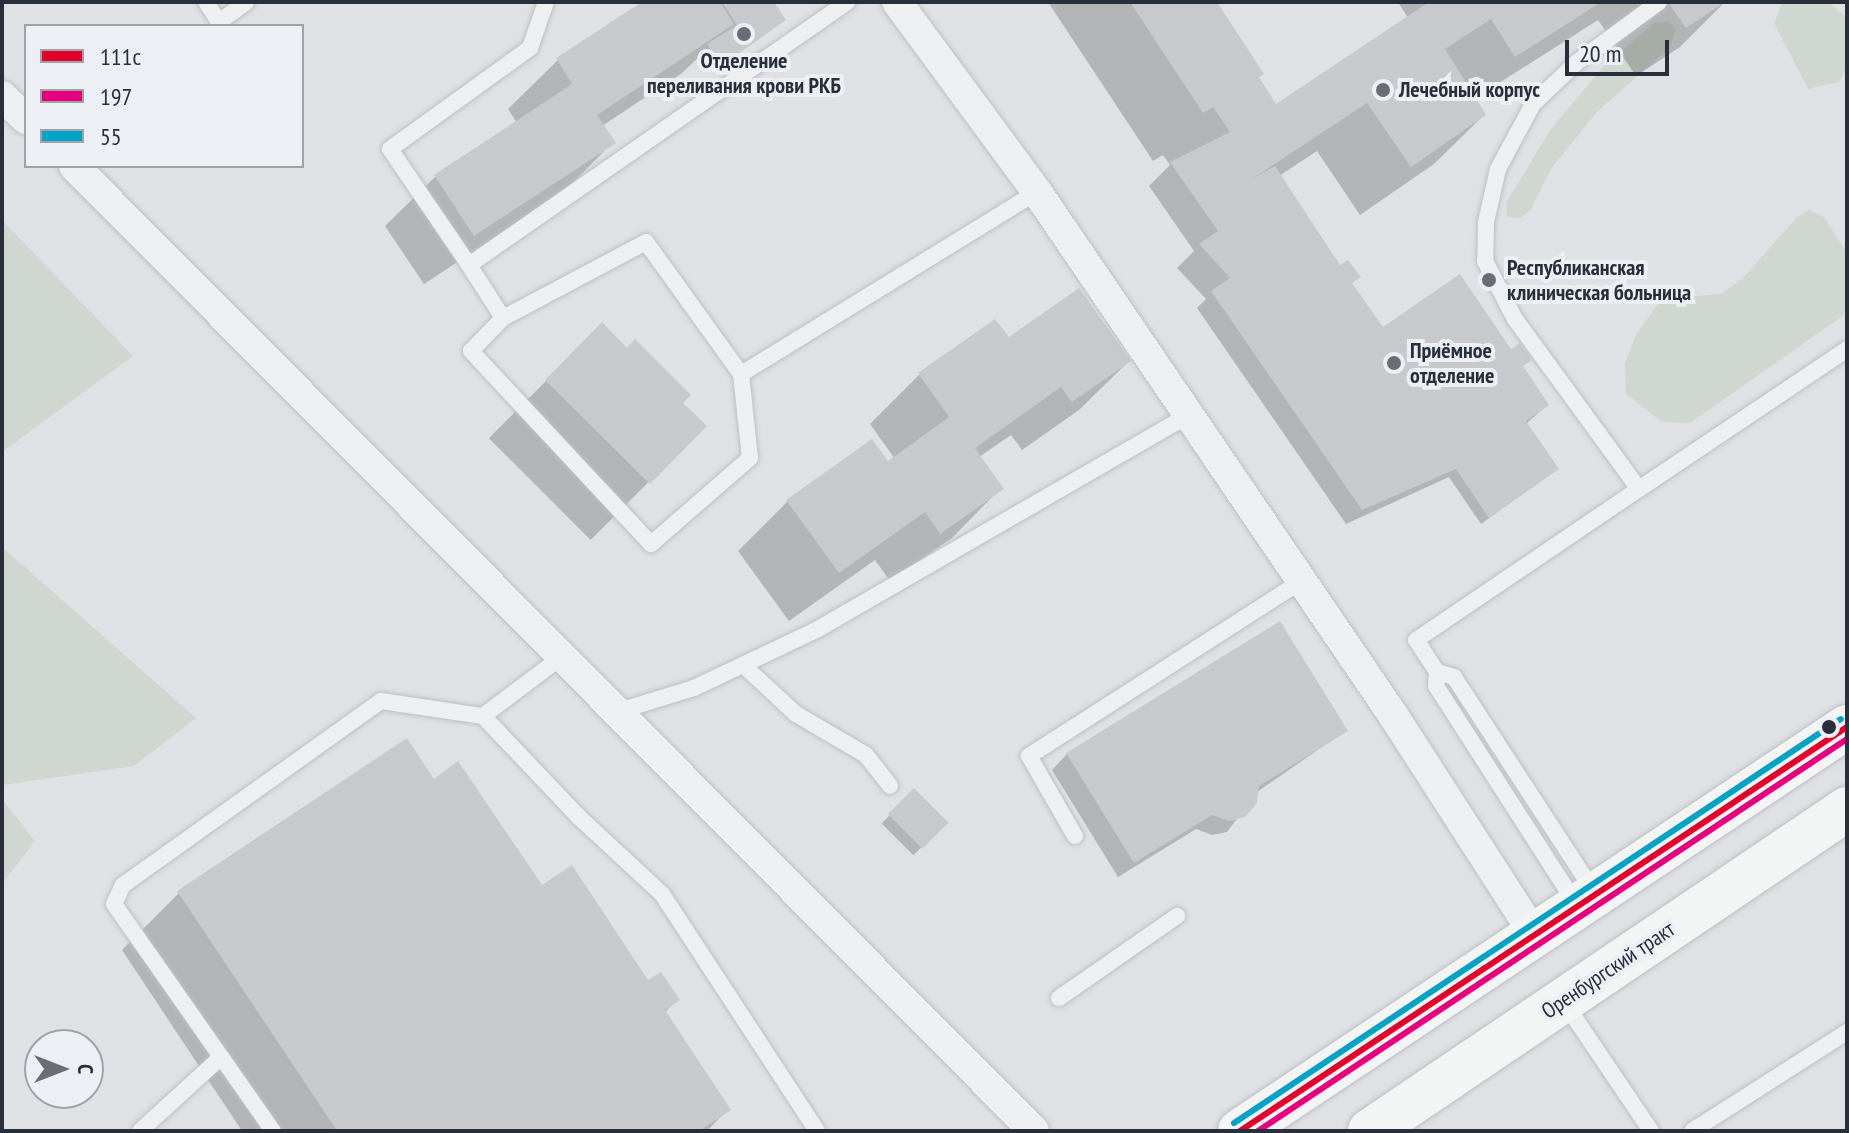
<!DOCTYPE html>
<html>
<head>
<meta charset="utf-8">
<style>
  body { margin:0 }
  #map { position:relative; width:1849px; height:1133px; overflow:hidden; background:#dfe1e4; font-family:"PT Sans Narrow",sans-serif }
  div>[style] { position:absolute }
  .green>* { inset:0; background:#d0d7d0 }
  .shadow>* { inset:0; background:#0003; transform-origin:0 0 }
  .building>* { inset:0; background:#c7c9cc; transform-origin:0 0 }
  .roads { filter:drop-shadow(0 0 2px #bdbfc2) drop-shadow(0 0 2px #bdbfc2) }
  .lane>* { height:16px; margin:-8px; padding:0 8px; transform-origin:8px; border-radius:8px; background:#eeeff0 }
  .street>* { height:30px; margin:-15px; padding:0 15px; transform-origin:15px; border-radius:15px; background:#eeeff0 }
  .primary>* { height:44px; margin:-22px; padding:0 22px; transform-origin:22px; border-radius:22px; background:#f3f4f4 }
  .bus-1>* { height:6px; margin:-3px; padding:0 3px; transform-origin:3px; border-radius:3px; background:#e4002b }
  .bus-2>* { height:6px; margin:-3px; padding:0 3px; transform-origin:3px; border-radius:3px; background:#e5007d }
  .bus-3>* { height:6px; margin:-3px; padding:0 3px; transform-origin:3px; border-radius:3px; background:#02a3c7 }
  .dots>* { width:22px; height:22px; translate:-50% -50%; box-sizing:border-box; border:4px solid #ecf0f4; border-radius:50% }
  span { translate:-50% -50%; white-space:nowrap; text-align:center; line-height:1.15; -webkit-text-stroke:8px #ecf0f4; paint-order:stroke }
  .poi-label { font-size:22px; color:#282f3b; font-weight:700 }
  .left { translate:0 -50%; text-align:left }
  .street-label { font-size:22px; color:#282f3b }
  .frame { position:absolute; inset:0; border:4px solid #282f3b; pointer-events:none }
  .legend { position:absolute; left:24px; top:24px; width:280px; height:144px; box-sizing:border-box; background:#ecf0f4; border:2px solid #9ea3aa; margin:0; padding:10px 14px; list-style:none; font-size:24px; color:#282f3b }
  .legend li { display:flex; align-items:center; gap:16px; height:40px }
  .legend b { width:40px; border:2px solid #9ea3aa }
  .north { position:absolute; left:24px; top:1029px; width:80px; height:80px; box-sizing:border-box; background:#ecf0f4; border:2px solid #9ea3aa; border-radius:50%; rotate:90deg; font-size:22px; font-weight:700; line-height:32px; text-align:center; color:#282f3b }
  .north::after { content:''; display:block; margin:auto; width:28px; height:36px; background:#686d76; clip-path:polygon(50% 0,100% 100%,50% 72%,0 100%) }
  .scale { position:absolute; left:1565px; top:40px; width:104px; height:36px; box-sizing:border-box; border:4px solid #282f3b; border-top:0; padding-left:10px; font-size:24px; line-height:28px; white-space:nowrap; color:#282f3b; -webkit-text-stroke:6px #ecf0f4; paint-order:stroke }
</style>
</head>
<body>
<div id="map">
  <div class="green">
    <div style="clip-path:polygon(1783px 2px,1829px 2px,1847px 18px,1847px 67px,1839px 82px,1808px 89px,1774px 23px)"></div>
    <div style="clip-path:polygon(1668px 21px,1676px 30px,1669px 48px,1597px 112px,1551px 169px,1530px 211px,1520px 218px,1507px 217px,1506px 203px,1551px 129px,1603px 67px,1654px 23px)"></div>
    <div style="clip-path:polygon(1809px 210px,1824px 217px,1847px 253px,1847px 313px,1690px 423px,1662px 422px,1626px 394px,1625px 363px,1636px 335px,1661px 299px,1721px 294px,1743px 278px,1797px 217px)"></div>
    <div style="clip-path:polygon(2px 220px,133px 356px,2px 452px)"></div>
    <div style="clip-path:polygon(2px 547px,196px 718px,134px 766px,2px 785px)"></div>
    <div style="clip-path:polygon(2px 799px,35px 841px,2px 884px)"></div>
  </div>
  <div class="shadow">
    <div style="clip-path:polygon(645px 2px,771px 2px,784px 20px,714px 71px,702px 54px,682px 73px,602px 126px,613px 142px,564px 192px,424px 284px,385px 226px,435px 177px,517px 123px,508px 109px,558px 60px)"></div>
    <div style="clip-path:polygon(1048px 2px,1214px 2px,1275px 107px,1408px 18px,1398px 2px,1725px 2px,1680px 47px,1636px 76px,1598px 20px,1474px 99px,1484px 115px,1434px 164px,1360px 215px,1317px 151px,1279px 176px,1340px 268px,1358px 277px,1351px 284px,1382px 330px,1510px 352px,1529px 360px,1521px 368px,1547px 405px,1526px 424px,1557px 469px,1481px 524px,1449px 477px,1346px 524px,1197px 308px,1206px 299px,1177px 268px,1194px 251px,1149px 186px,1170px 165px,1163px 155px,1153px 161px)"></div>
    <div style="left:602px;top:325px;width:144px;height:160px;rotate:45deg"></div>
    <div style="clip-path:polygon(1008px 340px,1129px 361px,1079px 410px,1022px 450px,1011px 435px,979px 457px,1001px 488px,952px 538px,890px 581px,875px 560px,789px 621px,738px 551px,787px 502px,895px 459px,870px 424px,919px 375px)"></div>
    <div style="clip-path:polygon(1345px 731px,1257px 792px,1227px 832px,1212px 835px,1196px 829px,1118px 877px,1052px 770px,1067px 754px)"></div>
    <div style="clip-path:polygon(433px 782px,541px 888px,648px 983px,677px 1000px,664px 1013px,728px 1109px,707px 1131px,242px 1131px,122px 950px,179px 893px)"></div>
    <div style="left:914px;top:791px;width:45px;height:46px;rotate:45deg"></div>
  </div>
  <div class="building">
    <div style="clip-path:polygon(642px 2px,720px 2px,734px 24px,597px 115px,616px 143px,474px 236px,434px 175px,572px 84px,556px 58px)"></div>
    <div style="clip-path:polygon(722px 2px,774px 2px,786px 20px,722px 65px,707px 44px,737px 25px)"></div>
    <div style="clip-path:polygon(1130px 2px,1217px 2px,1264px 74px,1259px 77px,1276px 104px,1429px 2px,1601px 2px,1515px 57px,1491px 19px,1445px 49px,1486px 115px,1411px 167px,1367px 103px,1252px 179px,1275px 166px,1340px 265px,1348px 260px,1361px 277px,1352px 283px,1383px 327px,1460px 274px,1511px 349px,1520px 343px,1532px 360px,1523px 366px,1549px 405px,1526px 421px,1559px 469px,1489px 518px,1456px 469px,1362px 510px,1211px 291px,1230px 278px,1199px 244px,1218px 231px,1170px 162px,1230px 132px,1213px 107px,1203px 113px)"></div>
    <div style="clip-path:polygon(1668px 2px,1725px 2px,1686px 28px)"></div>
    <div style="clip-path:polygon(1079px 288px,1131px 361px,1072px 402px,1061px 387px,975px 448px,1004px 489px,940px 534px,925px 512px,839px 573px,786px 500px,872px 439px,888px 461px,949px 417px,918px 373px,995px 319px,1009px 337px)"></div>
    <div style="clip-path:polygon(602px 322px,627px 348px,635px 339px,691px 395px,683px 403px,707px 426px,650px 484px,545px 380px)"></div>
    <div style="clip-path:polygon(1280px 621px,1348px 731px,1259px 786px,1257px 803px,1245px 817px,1229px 821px,1212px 815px,1134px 863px,1066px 753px)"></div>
    <div style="clip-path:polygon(407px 738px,434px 779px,458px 761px,542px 885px,572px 865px,648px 980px,661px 972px,680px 1000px,665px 1010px,731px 1110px,699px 1131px,337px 1131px,177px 891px)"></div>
    <div style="left:914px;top:788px;width:49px;height:37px;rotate:45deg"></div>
  </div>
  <div class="roads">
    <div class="lane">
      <div style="left:206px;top:2px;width:24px;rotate:57deg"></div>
      <div style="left:219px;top:22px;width:34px;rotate:-36deg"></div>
      <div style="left:1659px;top:2px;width:103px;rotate:143.7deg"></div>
      <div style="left:1576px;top:63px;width:59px;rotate:136.4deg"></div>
      <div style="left:1533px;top:104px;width:74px;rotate:118.3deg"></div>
      <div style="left:1498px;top:169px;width:54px;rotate:102.8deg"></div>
      <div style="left:1486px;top:222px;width:39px;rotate:91deg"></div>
      <div style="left:1485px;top:261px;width:65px;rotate:62.7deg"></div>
      <div style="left:1515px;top:319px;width:210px;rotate:53.9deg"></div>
      <div style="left:1639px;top:489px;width:251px;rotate:-33.9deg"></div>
      <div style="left:646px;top:242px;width:163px;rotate:54.3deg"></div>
      <div style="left:741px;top:374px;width:84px;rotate:83.9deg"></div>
      <div style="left:750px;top:458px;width:131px;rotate:139deg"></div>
      <div style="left:651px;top:544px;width:264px;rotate:-133deg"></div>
      <div style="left:471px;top:351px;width:46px;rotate:-45.9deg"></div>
      <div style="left:503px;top:318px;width:162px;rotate:-28deg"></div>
      <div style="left:469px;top:265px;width:140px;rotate:-124.3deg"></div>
      <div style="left:390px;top:149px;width:173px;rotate:-35.8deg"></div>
      <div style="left:530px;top:48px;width:49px;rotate:-70.8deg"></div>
      <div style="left:503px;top:318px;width:63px;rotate:-122.7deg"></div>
      <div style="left:469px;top:265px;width:461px;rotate:-34.8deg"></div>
      <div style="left:741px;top:374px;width:347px;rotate:-31.6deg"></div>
      <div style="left:743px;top:665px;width:72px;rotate:42.8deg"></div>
      <div style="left:796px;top:714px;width:81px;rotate:30.4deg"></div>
      <div style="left:866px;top:755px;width:39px;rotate:52deg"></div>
      <div style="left:1437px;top:672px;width:18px;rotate:16deg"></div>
      <div style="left:1454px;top:677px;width:257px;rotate:56.9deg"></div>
      <div style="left:619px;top:711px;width:78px;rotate:-17deg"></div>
      <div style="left:694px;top:688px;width:137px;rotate:-25.4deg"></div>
      <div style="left:818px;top:629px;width:427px;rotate:-30deg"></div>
      <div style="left:483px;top:716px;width:139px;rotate:46.5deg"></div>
      <div style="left:579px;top:817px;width:113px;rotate:42.9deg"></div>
      <div style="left:662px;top:894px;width:283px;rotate:56.8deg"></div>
      <div style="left:1075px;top:836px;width:92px;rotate:-119.9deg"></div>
      <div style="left:1029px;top:756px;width:324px;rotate:-32.7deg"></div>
      <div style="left:1576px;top:904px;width:259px;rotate:-122.7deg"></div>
      <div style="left:1436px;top:686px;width:14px;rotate:-86deg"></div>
      <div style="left:1437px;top:672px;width:38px;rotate:-123deg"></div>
      <div style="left:1416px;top:640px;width:269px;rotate:-34.1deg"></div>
      <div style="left:1059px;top:998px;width:144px;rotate:-34.8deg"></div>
      <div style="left:1564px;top:1002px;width:156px;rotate:56deg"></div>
      <div style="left:140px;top:1131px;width:110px;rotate:-42.4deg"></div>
      <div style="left:273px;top:1131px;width:277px;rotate:-125deg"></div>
      <div style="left:114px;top:904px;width:21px;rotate:-65deg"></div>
      <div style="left:123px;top:885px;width:317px;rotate:-35.5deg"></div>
      <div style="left:381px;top:701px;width:103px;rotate:8.4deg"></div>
      <div style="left:483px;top:716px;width:95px;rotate:-36.9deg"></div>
      <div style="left:1692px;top:1131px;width:184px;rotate:-32.6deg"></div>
    </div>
    <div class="street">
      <div style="left:897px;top:2px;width:236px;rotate:53.6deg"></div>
      <div style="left:1037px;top:192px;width:633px;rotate:55.76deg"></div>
      <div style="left:1393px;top:715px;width:264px;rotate:57.2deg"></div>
      <div style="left:2px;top:96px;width:33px;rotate:44deg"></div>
      <div style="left:74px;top:166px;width:1361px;rotate:45.15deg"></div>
    </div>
    <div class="primary">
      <div style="left:1240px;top:1131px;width:729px;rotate:-33.65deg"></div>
      <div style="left:1370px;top:1131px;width:576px;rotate:-34.02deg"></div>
    </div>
  </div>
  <div class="bus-1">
    <div style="left:1240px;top:1131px;width:729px;rotate:-33.65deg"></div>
  </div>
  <div class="bus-2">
    <div style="left:1258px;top:1131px;width:708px;rotate:-33.65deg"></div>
  </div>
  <div class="bus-3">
    <div style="left:1234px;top:1123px;width:729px;rotate:-33.65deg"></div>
  </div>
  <div class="dots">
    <div style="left:744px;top:34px;background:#686d76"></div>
    <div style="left:1383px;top:90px;background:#686d76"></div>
    <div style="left:1489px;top:280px;background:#686d76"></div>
    <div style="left:1394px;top:363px;background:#686d76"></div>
    <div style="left:1829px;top:727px;background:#282f3b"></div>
  </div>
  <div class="poi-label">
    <span style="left:744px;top:73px">Отделение<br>переливания крови РКБ</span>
    <span class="left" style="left:1399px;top:90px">Лечебный корпус</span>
    <span class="left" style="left:1507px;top:280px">Республиканская<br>клиническая больница</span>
    <span class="left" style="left:1410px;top:363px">Приёмное<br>отделение</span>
  </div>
  <div class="street-label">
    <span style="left:1608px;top:970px;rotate:-34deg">Оренбургский тракт</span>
  </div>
  <div class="frame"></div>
  <ul class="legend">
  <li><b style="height:10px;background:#e4002b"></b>111с</li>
  <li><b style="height:10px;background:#e5007d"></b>197</li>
  <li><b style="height:10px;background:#02a3c7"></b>55</li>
  </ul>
  <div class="north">С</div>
  <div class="scale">20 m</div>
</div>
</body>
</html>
